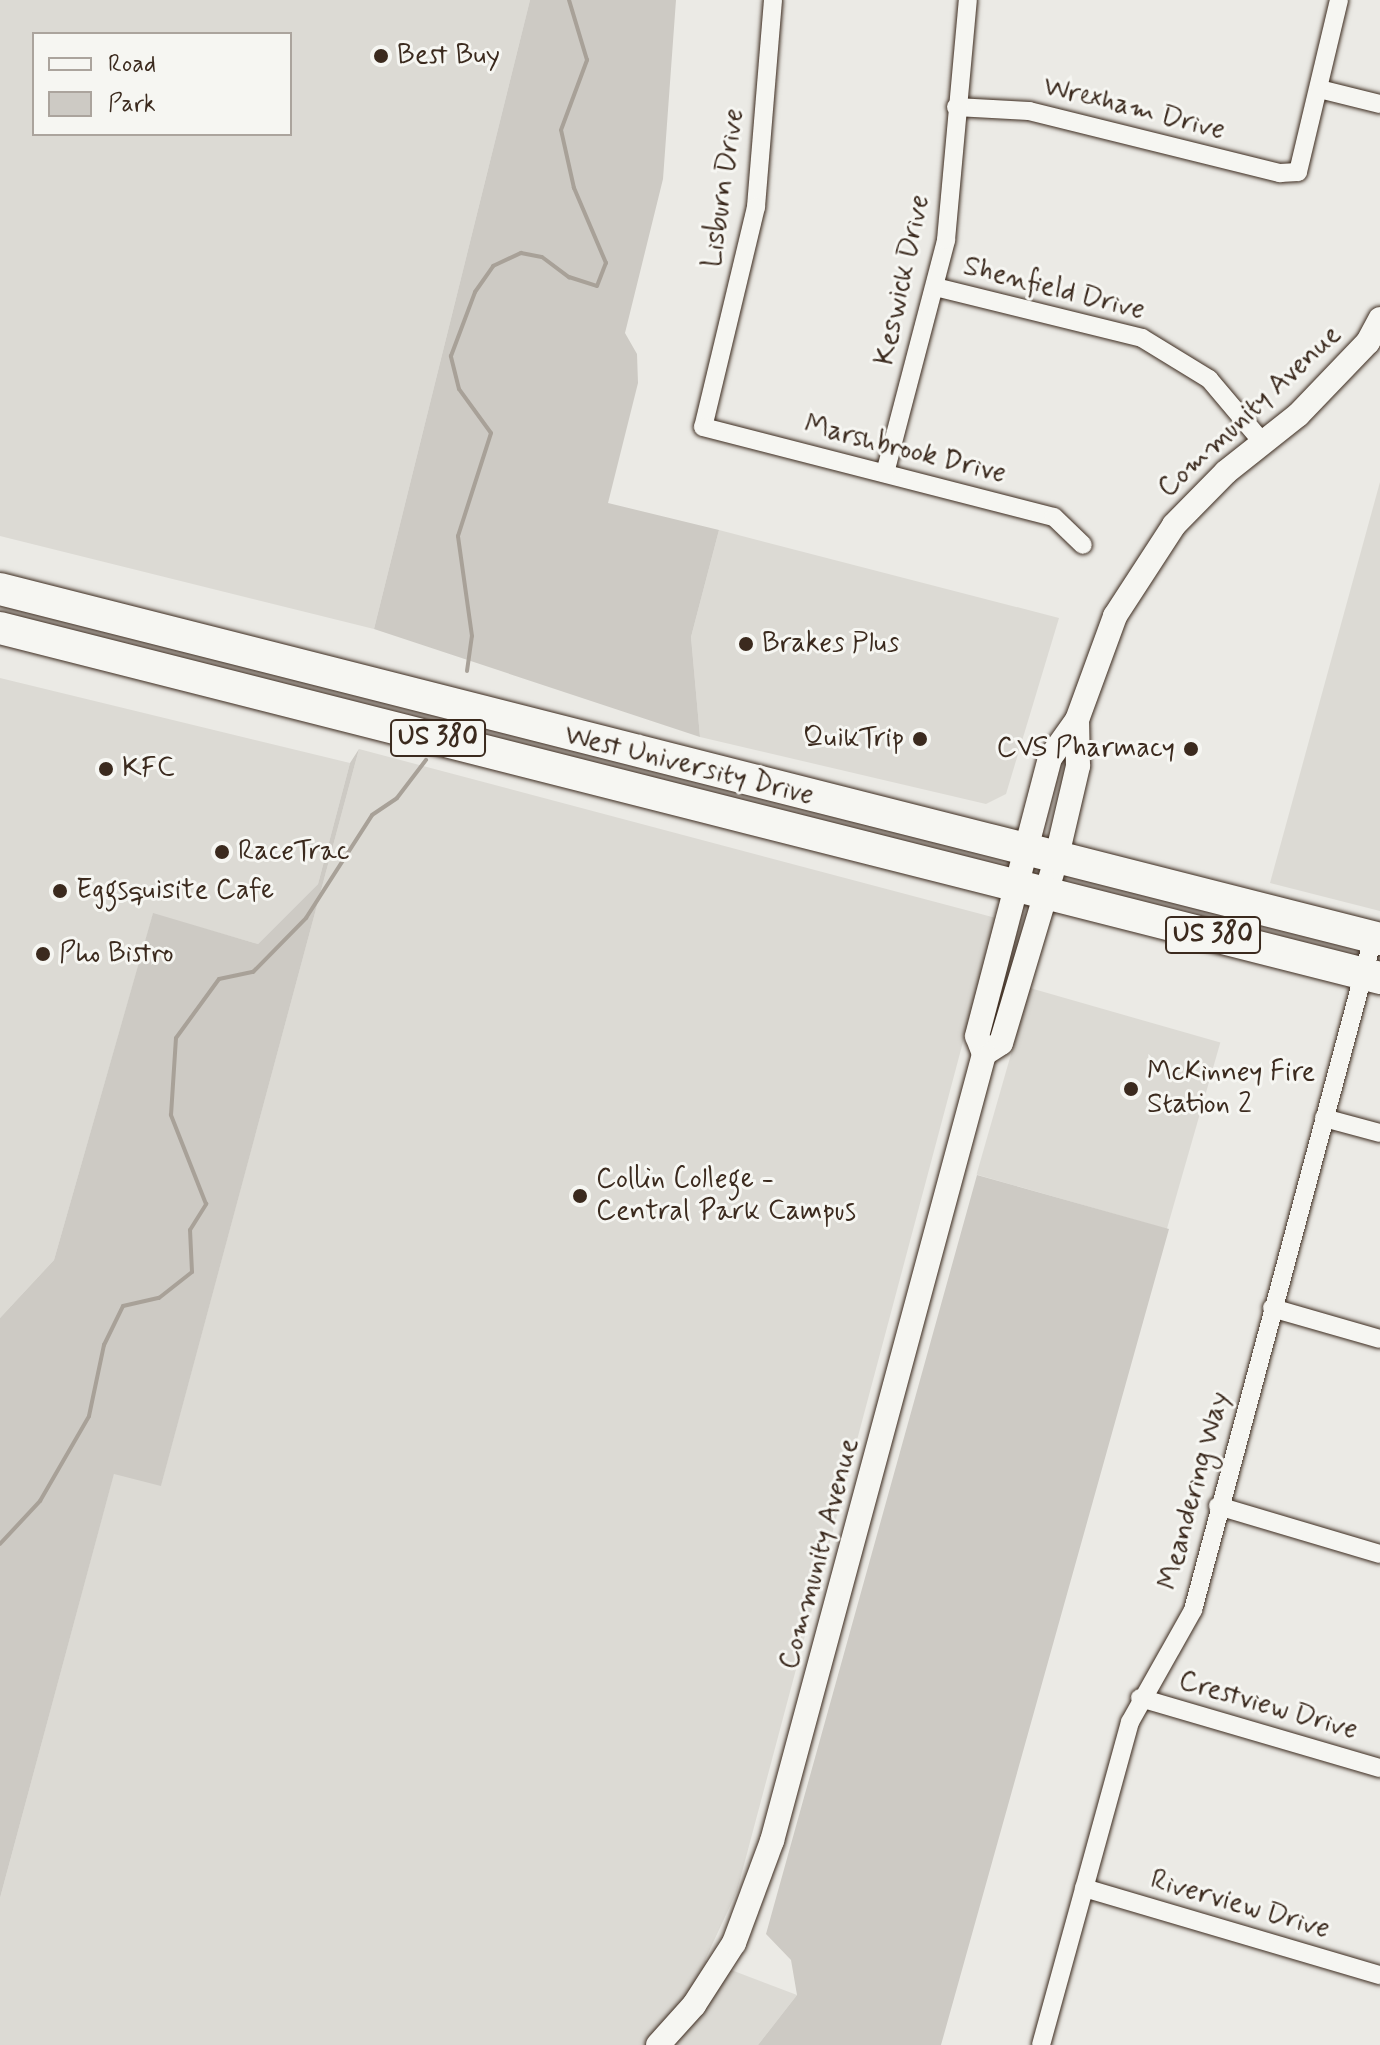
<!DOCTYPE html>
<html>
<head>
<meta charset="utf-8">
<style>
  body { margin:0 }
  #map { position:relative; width:1380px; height:2045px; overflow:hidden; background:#ebeae5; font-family:Mynerve,sans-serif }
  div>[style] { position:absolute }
  .built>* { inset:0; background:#dcdad4; transform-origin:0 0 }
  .green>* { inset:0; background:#cdcac4 }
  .stream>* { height:4px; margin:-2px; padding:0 2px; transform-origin:2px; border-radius:2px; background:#a8a198 }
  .roads { filter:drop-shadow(0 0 2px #3b2a1e) drop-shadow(0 0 2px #3b2a1e) }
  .street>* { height:18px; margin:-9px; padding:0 9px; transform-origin:9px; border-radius:9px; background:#f6f6f2 }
  .secondary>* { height:24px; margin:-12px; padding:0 12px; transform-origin:12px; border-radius:12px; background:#f6f6f2 }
  .highway>* { height:32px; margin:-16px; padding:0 16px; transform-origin:16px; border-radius:16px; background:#f6f6f2 }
  .dots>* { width:22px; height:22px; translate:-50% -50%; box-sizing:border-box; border:4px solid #f6f6f2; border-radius:50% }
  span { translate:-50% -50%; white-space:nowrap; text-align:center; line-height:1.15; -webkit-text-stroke:6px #f6f6f2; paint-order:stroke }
  .shield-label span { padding:2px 6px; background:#f6f6f2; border:2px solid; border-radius:6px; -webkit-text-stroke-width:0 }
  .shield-label { font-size:26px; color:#3b2a1e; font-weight:700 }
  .poi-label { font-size:28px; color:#3b2a1e }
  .left { translate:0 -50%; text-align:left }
  .right { translate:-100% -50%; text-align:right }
  .street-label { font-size:28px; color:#3b2a1e }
  .legend { position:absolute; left:32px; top:32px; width:260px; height:104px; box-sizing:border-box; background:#f6f6f2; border:2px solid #aba49d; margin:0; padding:10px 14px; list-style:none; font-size:24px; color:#3b2a1e }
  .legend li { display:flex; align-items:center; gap:16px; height:40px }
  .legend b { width:40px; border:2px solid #aba49d }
</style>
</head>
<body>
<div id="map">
  <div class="built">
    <div style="clip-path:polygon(evenodd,0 0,530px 0,374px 629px,0 536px,0 0,34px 34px,290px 34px,290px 134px,34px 134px,34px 34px)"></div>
    <div style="clip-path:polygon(1380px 482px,1380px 911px,1270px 883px)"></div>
    <div style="clip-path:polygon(719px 530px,1059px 618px,1006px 794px,986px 804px,700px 737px,691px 637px)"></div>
    <div style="clip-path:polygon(0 678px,350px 763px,318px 884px,258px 944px,153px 914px,54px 1260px,0 1318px)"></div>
    <div style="clip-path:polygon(359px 749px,996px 918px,737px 1891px,705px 1960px,797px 1995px,758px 2045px,0 2045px,0 1898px,114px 1473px,161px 1485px)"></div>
    <div style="left:1030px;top:988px;width:198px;height:194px;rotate:16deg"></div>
  </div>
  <div class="green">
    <div style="clip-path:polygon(530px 0,676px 0,663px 179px,625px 333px,637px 354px,638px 383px,608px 503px,719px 530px,691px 637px,700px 737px,374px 629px)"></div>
    <div style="clip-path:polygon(359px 749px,161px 1486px,114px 1474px,0 1898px,0 1318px,54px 1260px,153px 913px,258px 944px,318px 884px,350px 763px)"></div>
    <div style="clip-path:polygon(977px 1175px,1169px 1229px,941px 2045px,758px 2045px,797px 1995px,791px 1960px,766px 1934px)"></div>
  </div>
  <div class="stream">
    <div style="left:467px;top:671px;width:35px;rotate:-82deg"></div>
    <div style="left:472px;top:636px;width:101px;rotate:-98deg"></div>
    <div style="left:458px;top:536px;width:108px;rotate:-72.2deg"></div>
    <div style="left:491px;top:433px;width:54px;rotate:-126deg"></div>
    <div style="left:459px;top:389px;width:34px;rotate:-104deg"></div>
    <div style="left:451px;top:356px;width:68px;rotate:-69.4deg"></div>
    <div style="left:475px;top:292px;width:32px;rotate:-55deg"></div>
    <div style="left:493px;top:266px;width:31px;rotate:-25deg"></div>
    <div style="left:521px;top:253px;width:21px;rotate:11deg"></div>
    <div style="left:542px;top:257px;width:34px;rotate:37deg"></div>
    <div style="left:569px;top:277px;width:29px;rotate:18deg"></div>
    <div style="left:597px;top:286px;width:25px;rotate:-69deg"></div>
    <div style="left:606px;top:263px;width:82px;rotate:-113.1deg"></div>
    <div style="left:574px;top:188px;width:59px;rotate:-102.6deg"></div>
    <div style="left:561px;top:130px;width:75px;rotate:-69.6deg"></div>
    <div style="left:587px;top:60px;width:63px;rotate:-106.7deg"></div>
    <div style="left:0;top:1544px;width:59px;rotate:-47.1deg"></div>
    <div style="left:40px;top:1501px;width:98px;rotate:-60deg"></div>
    <div style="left:89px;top:1416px;width:73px;rotate:-78.1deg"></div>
    <div style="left:104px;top:1345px;width:43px;rotate:-64deg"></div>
    <div style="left:123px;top:1306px;width:37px;rotate:-13deg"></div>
    <div style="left:159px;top:1298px;width:42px;rotate:-38.2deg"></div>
    <div style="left:192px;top:1272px;width:42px;rotate:-92.7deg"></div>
    <div style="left:190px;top:1230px;width:31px;rotate:-58deg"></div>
    <div style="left:206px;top:1204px;width:96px;rotate:-111.5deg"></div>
    <div style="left:171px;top:1115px;width:77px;rotate:-86.3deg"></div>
    <div style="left:176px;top:1038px;width:73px;rotate:-53.9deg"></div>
    <div style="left:219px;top:979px;width:35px;rotate:-12deg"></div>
    <div style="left:253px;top:972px;width:76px;rotate:-45.5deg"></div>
    <div style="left:306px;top:918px;width:122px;rotate:-57.3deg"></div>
    <div style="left:372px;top:815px;width:30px;rotate:-34deg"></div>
    <div style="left:397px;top:798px;width:48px;rotate:-52.7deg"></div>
  </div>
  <div class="roads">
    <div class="street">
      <div style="left:773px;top:0;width:208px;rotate:94.7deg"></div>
      <div style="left:756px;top:207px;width:226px;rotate:103.5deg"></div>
      <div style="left:703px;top:427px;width:362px;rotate:14.4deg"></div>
      <div style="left:1054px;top:517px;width:40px;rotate:44deg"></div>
      <div style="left:1319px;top:89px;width:63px;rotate:13.8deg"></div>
      <div style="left:956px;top:107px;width:73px;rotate:3.1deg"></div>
      <div style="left:1029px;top:111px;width:259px;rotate:13.9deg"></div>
      <div style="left:1280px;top:173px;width:18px;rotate:-3deg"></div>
      <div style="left:1298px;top:172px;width:177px;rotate:-76.6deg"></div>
      <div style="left:935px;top:287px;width:213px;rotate:13.8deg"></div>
      <div style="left:1142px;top:338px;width:79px;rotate:31.5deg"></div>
      <div style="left:1209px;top:379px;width:84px;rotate:49.8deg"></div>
      <div style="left:885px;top:473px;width:241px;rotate:-75.3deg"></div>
      <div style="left:946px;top:240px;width:241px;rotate:-84.8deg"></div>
      <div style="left:1324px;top:1118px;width:58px;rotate:15deg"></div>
      <div style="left:1272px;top:1308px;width:112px;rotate:16deg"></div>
      <div style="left:1218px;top:1506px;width:169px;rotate:16.5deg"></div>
      <div style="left:1140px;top:1698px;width:250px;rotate:16.3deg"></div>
      <div style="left:1084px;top:1888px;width:309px;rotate:16.4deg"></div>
      <div style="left:1041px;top:2045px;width:335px;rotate:-74.6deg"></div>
      <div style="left:1130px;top:1722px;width:129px;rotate:-60.6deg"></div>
      <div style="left:1193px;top:1610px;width:696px;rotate:-75deg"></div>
    </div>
    <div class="secondary">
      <div style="left:984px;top:1054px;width:20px;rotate:-33deg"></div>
      <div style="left:1001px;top:1043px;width:191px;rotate:-73.3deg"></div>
      <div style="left:1056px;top:860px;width:97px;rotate:-76.8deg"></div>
      <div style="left:1078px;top:766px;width:46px;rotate:-91.2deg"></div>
      <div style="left:658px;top:2045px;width:54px;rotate:-48deg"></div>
      <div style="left:694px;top:2005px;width:74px;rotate:-57.2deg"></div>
      <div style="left:734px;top:1943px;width:109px;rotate:-69.6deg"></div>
      <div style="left:772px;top:1841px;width:815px;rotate:-74.92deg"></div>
      <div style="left:984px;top:1054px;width:19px;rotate:-111deg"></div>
      <div style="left:977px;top:1036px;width:287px;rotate:-75.3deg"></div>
      <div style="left:1050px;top:758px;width:47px;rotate:-54.6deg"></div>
      <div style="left:1077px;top:720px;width:111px;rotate:-69.9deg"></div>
      <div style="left:1115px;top:616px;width:108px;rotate:-57deg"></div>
      <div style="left:1174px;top:525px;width:74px;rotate:-45.5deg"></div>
      <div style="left:1226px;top:472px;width:92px;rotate:-38.4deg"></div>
      <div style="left:1298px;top:415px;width:101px;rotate:-46.2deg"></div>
      <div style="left:1368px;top:342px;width:26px;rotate:-62deg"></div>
    </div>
    <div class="highway">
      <div style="left:0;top:589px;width:1424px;rotate:14.23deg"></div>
      <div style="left:0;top:628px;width:1424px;rotate:14.23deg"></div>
    </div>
  </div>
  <div class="dots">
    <div style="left:381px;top:56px;background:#3b2a1e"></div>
    <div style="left:746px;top:644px;background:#3b2a1e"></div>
    <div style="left:920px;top:739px;background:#3b2a1e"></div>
    <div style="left:1191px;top:749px;background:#3b2a1e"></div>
    <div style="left:106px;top:769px;background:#3b2a1e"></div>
    <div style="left:222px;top:852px;background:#3b2a1e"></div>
    <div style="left:60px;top:891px;background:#3b2a1e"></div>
    <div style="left:43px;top:954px;background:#3b2a1e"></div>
    <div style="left:1131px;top:1089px;background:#3b2a1e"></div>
    <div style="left:580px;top:1196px;background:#3b2a1e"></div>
  </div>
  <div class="shield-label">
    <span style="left:438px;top:738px">US 380</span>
    <span style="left:1213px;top:935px">US 380</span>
  </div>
  <div class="poi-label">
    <span class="left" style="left:397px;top:56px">Best Buy</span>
    <span class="left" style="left:762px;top:644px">Brakes Plus</span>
    <span class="right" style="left:904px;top:739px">QuikTrip</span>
    <span class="right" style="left:1175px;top:749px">CVS Pharmacy</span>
    <span class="left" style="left:122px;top:769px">KFC</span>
    <span class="left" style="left:238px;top:852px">RaceTrac</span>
    <span class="left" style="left:76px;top:891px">Eggsquisite Cafe</span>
    <span class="left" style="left:59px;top:954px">Pho Bistro</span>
    <span class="left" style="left:1147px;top:1089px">McKinney Fire<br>Station 2</span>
    <span class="left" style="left:596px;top:1196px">Collin College -<br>Central Park Campus</span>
  </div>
  <div class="street-label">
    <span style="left:1134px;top:109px;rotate:14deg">Wrexham Drive</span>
    <span style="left:724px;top:188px;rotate:-82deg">Lisburn Drive</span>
    <span style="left:903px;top:280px;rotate:-78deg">Keswick Drive</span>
    <span style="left:1054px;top:289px;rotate:14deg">Shenfield Drive</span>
    <span style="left:1250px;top:412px;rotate:-43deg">Community Avenue</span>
    <span style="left:905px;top:450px;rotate:14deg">Marshbrook Drive</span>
    <span style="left:689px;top:766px;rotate:14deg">West University Drive</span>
    <span style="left:1195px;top:1491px;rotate:-75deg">Meandering Way</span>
    <span style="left:820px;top:1554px;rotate:-75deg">Community Avenue</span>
    <span style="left:1268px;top:1706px;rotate:16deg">Crestview Drive</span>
    <span style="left:1240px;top:1905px;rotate:16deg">Riverview Drive</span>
  </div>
  <ul class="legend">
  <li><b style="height:10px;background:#f6f6f2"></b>Road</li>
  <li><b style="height:22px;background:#cdcac4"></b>Park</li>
  </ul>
</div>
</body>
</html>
